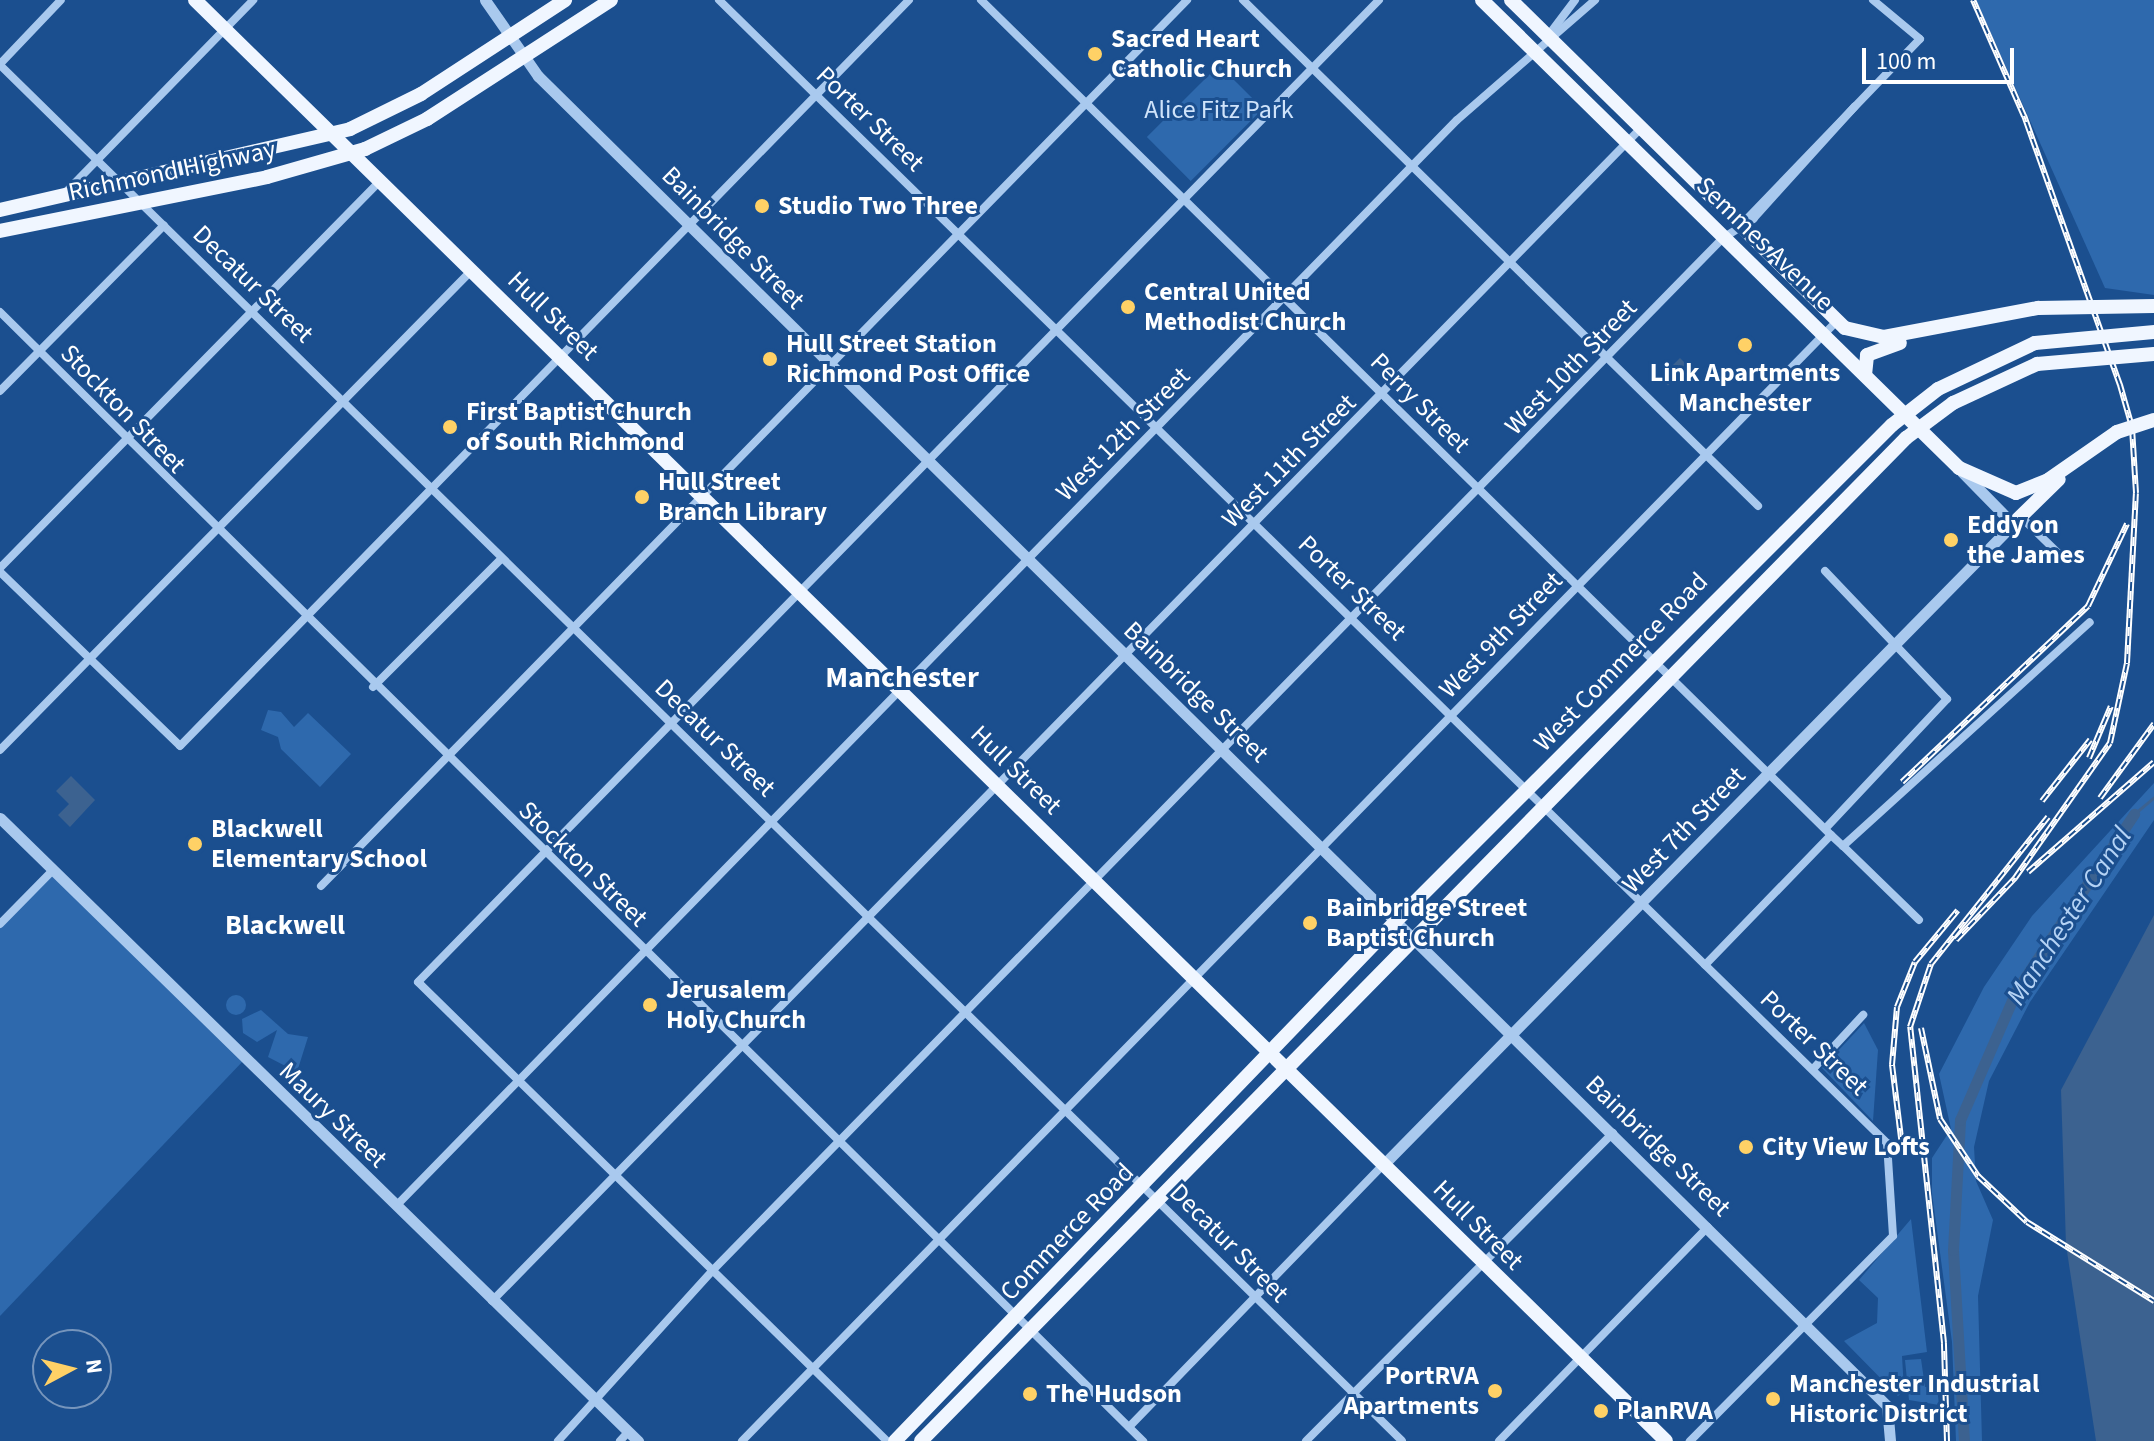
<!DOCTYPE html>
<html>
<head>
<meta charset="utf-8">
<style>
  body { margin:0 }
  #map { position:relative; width:2154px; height:1441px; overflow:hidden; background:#1b4f8f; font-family:"Source Sans 3",sans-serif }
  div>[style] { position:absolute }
  .green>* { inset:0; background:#2e69ad; transform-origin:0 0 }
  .round { border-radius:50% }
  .water>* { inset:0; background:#3c6290; transform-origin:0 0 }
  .stream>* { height:3px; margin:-1.5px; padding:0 1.5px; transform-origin:1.5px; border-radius:1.5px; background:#3c6290 }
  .canal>* { height:11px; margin:-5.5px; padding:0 5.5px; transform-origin:5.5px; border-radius:5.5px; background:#3c6290 }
  .minor>* { height:8px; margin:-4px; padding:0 4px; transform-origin:4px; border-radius:4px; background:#a9c9ee }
  .tertiary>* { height:11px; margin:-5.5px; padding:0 5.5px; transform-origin:5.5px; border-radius:5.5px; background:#a9c9ee }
  .primary>* { height:14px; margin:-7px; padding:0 7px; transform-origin:7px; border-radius:7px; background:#f0f6ff }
  .rail>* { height:6px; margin-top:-3px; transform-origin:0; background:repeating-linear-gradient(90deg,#1b4f8f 0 9px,#fff 0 18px); box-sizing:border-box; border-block:2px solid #fff }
  .primary-bridge>* { height:14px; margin:-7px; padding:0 7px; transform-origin:7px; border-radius:7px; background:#f0f6ff }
  .dots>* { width:22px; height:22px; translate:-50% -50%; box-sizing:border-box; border:4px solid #1b4f8f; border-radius:50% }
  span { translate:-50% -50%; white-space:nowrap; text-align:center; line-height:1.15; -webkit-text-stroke:6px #1b4f8f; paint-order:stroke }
  .poi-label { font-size:26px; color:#fff; font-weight:700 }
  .left { translate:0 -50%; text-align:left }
  .right { translate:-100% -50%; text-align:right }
  .park-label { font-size:26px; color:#cfe3fa }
  .street-label { font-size:26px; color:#fff }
  .water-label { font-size:28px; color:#b5d3f5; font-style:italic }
  .neighbourhood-label { font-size:28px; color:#fff; font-weight:700 }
  .quarter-label { font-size:30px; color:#fff; font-weight:700 }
  .north { position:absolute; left:32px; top:1329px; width:80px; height:80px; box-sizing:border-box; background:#1b4f8f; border:2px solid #7695bc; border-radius:50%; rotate:83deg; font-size:22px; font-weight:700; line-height:32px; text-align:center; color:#fff }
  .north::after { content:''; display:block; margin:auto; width:28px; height:36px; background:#ffd166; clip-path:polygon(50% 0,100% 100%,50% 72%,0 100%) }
  .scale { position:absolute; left:1862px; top:48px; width:152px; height:36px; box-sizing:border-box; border:4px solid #fff; border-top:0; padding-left:10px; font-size:24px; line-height:28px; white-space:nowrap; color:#fff; -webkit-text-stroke:6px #1b4f8f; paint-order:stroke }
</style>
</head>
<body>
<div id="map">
  <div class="green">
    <div style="clip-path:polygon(1976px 0,2154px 0,2154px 295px,2105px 288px)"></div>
    <div style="left:1219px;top:65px;width:62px;height:102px;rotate:45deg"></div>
    <div style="clip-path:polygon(268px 710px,281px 712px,294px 727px,308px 713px,351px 754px,320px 787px,281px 749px,278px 737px,261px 730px)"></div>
    <div style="clip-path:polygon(2154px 783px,2154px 820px,2030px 1002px,1989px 1081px,1974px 1147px,1976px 1181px,1993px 1220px,1978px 1296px,1982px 1441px,1956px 1441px,1952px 1342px,1932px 1193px,1932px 1158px,1951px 1129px,1939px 1074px,1984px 987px,2032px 916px)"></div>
    <div style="clip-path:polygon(53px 870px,244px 1060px,0 1316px,0 924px)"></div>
    <div class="round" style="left:226px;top:995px;width:20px;height:20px"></div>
    <div style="clip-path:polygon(261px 1010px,288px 1034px,308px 1037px,297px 1072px,268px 1057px,277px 1030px,257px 1042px,243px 1033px,242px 1019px)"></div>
    <div style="clip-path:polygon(1864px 1023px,1878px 1050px,1873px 1121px,1822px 1068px)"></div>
    <div style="clip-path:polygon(1911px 1219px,1927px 1352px,1902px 1356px,1904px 1390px,1898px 1396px,1844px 1341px,1877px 1323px,1878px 1298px,1859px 1280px)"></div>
    <div style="clip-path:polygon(1921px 1359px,1925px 1387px,1937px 1387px,1939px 1405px,1909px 1400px,1905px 1360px)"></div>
  </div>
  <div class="water">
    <div style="left:1680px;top:358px;width:11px;height:28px;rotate:45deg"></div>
    <div style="clip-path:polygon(71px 776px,95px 800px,70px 827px,58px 815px,69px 804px,56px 791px)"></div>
    <div style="clip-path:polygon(2154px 915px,2154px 1441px,2096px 1441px,2066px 1245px,2061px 1090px)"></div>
  </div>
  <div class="stream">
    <div style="left:2134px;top:814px;width:26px;rotate:-40deg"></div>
  </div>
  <div class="canal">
    <div style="left:1964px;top:1441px;width:191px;rotate:-93.3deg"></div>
    <div style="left:1953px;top:1250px;width:130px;rotate:-86.9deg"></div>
    <div style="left:1960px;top:1120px;width:141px;rotate:-66.5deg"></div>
    <div style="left:2016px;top:991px;width:213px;rotate:-56.3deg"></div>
  </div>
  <div class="minor">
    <div style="left:719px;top:0;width:1634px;rotate:44.38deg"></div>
    <div style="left:1887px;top:1143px;width:93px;rotate:86.3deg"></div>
    <div style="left:1893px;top:1236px;width:289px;rotate:134.7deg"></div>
    <div style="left:981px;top:0;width:1192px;rotate:44.49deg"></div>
    <div style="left:1243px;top:0;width:722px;rotate:44.49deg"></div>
    <div style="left:1548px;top:36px;width:45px;rotate:-53.1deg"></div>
    <div style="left:0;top:64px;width:88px;rotate:-46.4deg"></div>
    <div style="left:0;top:65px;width:1964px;rotate:44.46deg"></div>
    <div style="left:64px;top:194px;width:271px;rotate:-45.7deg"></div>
    <div style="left:1741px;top:225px;width:258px;rotate:-46.1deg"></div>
    <div style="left:1920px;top:39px;width:61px;rotate:-140.3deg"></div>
    <div style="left:0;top:312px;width:1607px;rotate:44.65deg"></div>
    <div style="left:0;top:391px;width:233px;rotate:-45.3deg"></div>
    <div style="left:2021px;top:517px;width:54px;rotate:44.3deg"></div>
    <div style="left:0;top:568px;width:542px;rotate:-45.52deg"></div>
    <div style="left:1825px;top:571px;width:177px;rotate:46.4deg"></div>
    <div style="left:1947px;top:699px;width:178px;rotate:133.2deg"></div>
    <div style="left:0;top:572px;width:250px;rotate:44deg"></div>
    <div style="left:180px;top:746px;width:1043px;rotate:-45.66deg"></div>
    <div style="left:373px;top:687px;width:182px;rotate:-45deg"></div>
    <div style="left:0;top:750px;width:673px;rotate:-45.48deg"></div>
    <div style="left:1843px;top:846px;width:106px;rotate:44.2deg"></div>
    <div style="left:321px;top:886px;width:1239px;rotate:-45.65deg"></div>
    <div style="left:0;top:924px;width:76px;rotate:-45.5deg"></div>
    <div style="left:1705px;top:965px;width:181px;rotate:-45.9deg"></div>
    <div style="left:1831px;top:835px;width:16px;rotate:43deg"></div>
    <div style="left:1843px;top:846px;width:333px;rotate:-42.2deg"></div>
    <div style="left:1813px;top:1069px;width:74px;rotate:-47.2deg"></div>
    <div style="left:396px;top:1206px;width:1518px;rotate:-45.67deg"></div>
    <div style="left:1457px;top:120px;width:183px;rotate:-41deg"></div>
    <div style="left:492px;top:1301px;width:1642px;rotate:-45.59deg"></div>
    <div style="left:1129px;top:1427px;width:365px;rotate:-45.9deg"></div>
    <div style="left:558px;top:1441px;width:231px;rotate:-47.8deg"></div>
    <div style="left:713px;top:1270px;width:1444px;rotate:-45.62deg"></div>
    <div style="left:1723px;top:238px;width:36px;rotate:-32deg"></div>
    <div style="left:1753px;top:219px;width:152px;rotate:-47.9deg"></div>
    <div style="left:620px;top:1441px;width:12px;rotate:-48deg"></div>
    <div style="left:742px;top:1441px;width:1566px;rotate:-45.65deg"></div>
    <div style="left:887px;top:1441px;width:656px;rotate:-135.62deg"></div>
    <div style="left:418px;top:982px;width:1374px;rotate:-45.62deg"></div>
    <div style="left:1306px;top:1441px;width:435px;rotate:-45.1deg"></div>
    <div style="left:1499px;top:1441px;width:299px;rotate:-45.7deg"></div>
  </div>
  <div class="tertiary">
    <div style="left:485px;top:0;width:93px;rotate:55.1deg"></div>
    <div style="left:538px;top:76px;width:1894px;rotate:44.59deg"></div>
    <div style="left:1887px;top:1406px;width:35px;rotate:85deg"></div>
    <div style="left:0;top:818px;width:892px;rotate:44.32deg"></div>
    <div style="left:1383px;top:1165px;width:899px;rotate:-45.5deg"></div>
    <div style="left:2013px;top:524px;width:73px;rotate:-134.4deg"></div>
  </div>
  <div class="primary">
    <div style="left:195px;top:0;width:2059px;rotate:44.41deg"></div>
    <div style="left:1482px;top:0;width:668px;rotate:44.45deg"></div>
    <div style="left:1959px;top:468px;width:62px;rotate:23.7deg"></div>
    <div style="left:2016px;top:493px;width:35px;rotate:-22deg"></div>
    <div style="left:2048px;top:480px;width:84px;rotate:-34.8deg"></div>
    <div style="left:1511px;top:0;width:468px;rotate:44.5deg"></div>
    <div style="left:1845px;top:328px;width:40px;rotate:13deg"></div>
    <div style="left:1884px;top:337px;width:157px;rotate:-10.7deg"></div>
    <div style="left:0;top:210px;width:359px;rotate:-13deg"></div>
    <div style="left:350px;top:129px;width:79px;rotate:-26.2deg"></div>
    <div style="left:421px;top:94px;width:172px;rotate:-33.1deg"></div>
    <div style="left:0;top:231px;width:272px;rotate:-11.4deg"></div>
    <div style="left:267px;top:177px;width:102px;rotate:-15.9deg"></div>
    <div style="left:365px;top:149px;width:69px;rotate:-25.8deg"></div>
    <div style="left:427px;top:119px;width:219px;rotate:-32.9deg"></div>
    <div style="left:1865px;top:375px;width:20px;rotate:-84deg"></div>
    <div style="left:1867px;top:355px;width:35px;rotate:-20deg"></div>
    <div style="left:1938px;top:389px;width:107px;rotate:-25.4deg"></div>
    <div style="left:1953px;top:403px;width:93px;rotate:-24.9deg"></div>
    <div style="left:2013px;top:524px;width:64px;rotate:-44.4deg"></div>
    <div style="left:895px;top:1441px;width:723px;rotate:-46.06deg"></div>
    <div style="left:1397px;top:920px;width:700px;rotate:-45deg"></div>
    <div style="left:921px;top:1441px;width:1406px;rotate:-45.52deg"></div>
  </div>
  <div class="rail">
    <div style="left:2089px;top:758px;width:56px;rotate:-67.1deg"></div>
    <div style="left:1902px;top:782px;width:256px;rotate:-43.4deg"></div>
    <div style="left:2088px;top:606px;width:91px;rotate:-64.6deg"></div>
    <div style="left:2100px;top:798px;width:92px;rotate:-53.9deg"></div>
    <div style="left:2042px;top:801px;width:78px;rotate:-51.8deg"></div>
    <div style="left:2028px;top:872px;width:167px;rotate:-41.1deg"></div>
    <div style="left:1956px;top:940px;width:86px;rotate:-46.4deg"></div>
    <div style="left:2015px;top:878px;width:165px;rotate:-54.9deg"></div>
    <div style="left:2110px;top:743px;width:82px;rotate:-78deg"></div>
    <div style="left:2127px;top:663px;width:170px;rotate:-87deg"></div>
    <div style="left:2136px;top:493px;width:66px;rotate:-93.5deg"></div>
    <div style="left:2132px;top:427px;width:44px;rotate:-105.9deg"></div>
    <div style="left:2120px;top:385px;width:286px;rotate:-109.6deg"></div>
    <div style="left:2024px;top:116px;width:127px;rotate:-113.7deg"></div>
    <div style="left:1921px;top:1028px;width:93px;rotate:78.2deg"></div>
    <div style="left:1940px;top:1119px;width:69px;rotate:56.3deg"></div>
    <div style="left:1978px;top:1176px;width:67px;rotate:43.2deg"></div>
    <div style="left:2027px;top:1222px;width:150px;rotate:31.9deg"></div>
    <div style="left:1902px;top:1146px;width:82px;rotate:-97deg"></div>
    <div style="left:1892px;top:1065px;width:58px;rotate:-85.1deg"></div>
    <div style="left:1897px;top:1007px;width:48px;rotate:-68.2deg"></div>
    <div style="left:1915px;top:962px;width:67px;rotate:-50.4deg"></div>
    <div style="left:1947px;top:1441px;width:98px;rotate:-91.8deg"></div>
    <div style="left:1944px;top:1343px;width:318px;rotate:-96.1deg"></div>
    <div style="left:1910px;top:1027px;width:66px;rotate:-71.6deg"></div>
    <div style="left:1931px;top:964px;width:188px;rotate:-51.5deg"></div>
  </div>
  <div class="primary-bridge">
    <div style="left:2038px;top:308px;width:116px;rotate:-1deg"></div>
    <div style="left:2035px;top:343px;width:120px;rotate:-5.3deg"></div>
    <div style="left:2037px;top:364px;width:117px;rotate:-4.9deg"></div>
    <div style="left:1892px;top:425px;width:58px;rotate:-38deg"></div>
    <div style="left:2117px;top:432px;width:39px;rotate:-18deg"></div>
    <div style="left:1906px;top:438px;width:59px;rotate:-36.7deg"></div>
  </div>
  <div class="dots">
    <div style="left:1095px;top:54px;background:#ffd166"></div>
    <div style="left:762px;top:206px;background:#ffd166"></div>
    <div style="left:1128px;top:307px;background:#ffd166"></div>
    <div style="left:1745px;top:345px;background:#ffd166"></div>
    <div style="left:770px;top:359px;background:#ffd166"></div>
    <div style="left:450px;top:427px;background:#ffd166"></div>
    <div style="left:642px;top:497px;background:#ffd166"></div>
    <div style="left:1951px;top:540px;background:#ffd166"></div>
    <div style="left:195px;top:844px;background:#ffd166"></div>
    <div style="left:1310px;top:923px;background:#ffd166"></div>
    <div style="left:650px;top:1005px;background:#ffd166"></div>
    <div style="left:1746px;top:1147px;background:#ffd166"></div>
    <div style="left:1495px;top:1391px;background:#ffd166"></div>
    <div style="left:1030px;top:1394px;background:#ffd166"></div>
    <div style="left:1773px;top:1399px;background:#ffd166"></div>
    <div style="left:1601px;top:1411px;background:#ffd166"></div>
  </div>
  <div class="poi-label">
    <span class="left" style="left:1111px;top:54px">Sacred Heart<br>Catholic Church</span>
    <span class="left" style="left:778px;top:206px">Studio Two Three</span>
    <span class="left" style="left:1144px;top:307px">Central United<br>Methodist Church</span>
    <span class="left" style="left:786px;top:359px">Hull Street Station<br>Richmond Post Office</span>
    <span style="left:1745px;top:388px">Link Apartments<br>Manchester</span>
    <span class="left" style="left:466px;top:427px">First Baptist Church<br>of South Richmond</span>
    <span class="left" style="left:658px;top:497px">Hull Street<br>Branch Library</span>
    <span class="left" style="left:1967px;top:540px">Eddy on<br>the James</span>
    <span class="left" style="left:211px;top:844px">Blackwell<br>Elementary School</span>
    <span class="left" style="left:1326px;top:923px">Bainbridge Street<br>Baptist Church</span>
    <span class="left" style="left:666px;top:1005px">Jerusalem<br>Holy Church</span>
    <span class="left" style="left:1762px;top:1147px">City View Lofts</span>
    <span class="right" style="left:1479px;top:1391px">PortRVA<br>Apartments</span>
    <span class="left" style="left:1789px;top:1399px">Manchester Industrial<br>Historic District</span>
    <span class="left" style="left:1046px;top:1394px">The Hudson</span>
    <span class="left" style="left:1617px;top:1411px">PlanRVA</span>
  </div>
  <div class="park-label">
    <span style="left:1219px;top:110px">Alice Fitz Park</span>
  </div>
  <div class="street-label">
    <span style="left:870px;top:119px;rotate:44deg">Porter Street</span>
    <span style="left:172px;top:171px;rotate:-12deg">Richmond Highway</span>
    <span style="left:733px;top:238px;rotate:45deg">Bainbridge Street</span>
    <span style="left:1765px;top:244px;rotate:44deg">Semmes Avenue</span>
    <span style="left:253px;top:284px;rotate:44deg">Decatur Street</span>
    <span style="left:553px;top:316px;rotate:44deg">Hull Street</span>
    <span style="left:1571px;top:367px;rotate:-46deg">West 10th Street</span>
    <span style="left:1420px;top:403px;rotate:45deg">Perry Street</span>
    <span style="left:123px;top:409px;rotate:46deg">Stockton Street</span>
    <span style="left:1123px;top:434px;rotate:-45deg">West 12th Street</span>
    <span style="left:1289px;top:461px;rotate:-45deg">West 11th Street</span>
    <span style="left:1352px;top:588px;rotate:44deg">Porter Street</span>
    <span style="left:1501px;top:635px;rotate:-46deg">West 9th Street</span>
    <span style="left:1621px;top:662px;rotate:-46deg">West Commerce Road</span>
    <span style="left:1196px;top:692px;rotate:44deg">Bainbridge Street</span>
    <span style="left:715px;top:738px;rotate:44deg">Decatur Street</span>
    <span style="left:1016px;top:770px;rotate:44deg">Hull Street</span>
    <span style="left:1684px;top:830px;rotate:-46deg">West 7th Street</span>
    <span style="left:583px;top:864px;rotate:44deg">Stockton Street</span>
    <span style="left:1814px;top:1043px;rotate:44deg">Porter Street</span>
    <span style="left:333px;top:1115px;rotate:44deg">Maury Street</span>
    <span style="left:1658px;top:1146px;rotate:44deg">Bainbridge Street</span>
    <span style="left:1478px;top:1225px;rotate:45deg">Hull Street</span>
    <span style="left:1067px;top:1232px;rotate:-46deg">Commerce Road</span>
    <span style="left:1229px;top:1243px;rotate:45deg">Decatur Street</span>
  </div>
  <div class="water-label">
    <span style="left:2069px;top:916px;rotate:-57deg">Manchester Canal</span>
  </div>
  <div class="neighbourhood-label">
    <span style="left:285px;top:925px">Blackwell</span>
  </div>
  <div class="quarter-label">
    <span style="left:902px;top:678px">Manchester</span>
  </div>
  <div class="north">N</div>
  <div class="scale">100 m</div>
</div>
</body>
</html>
